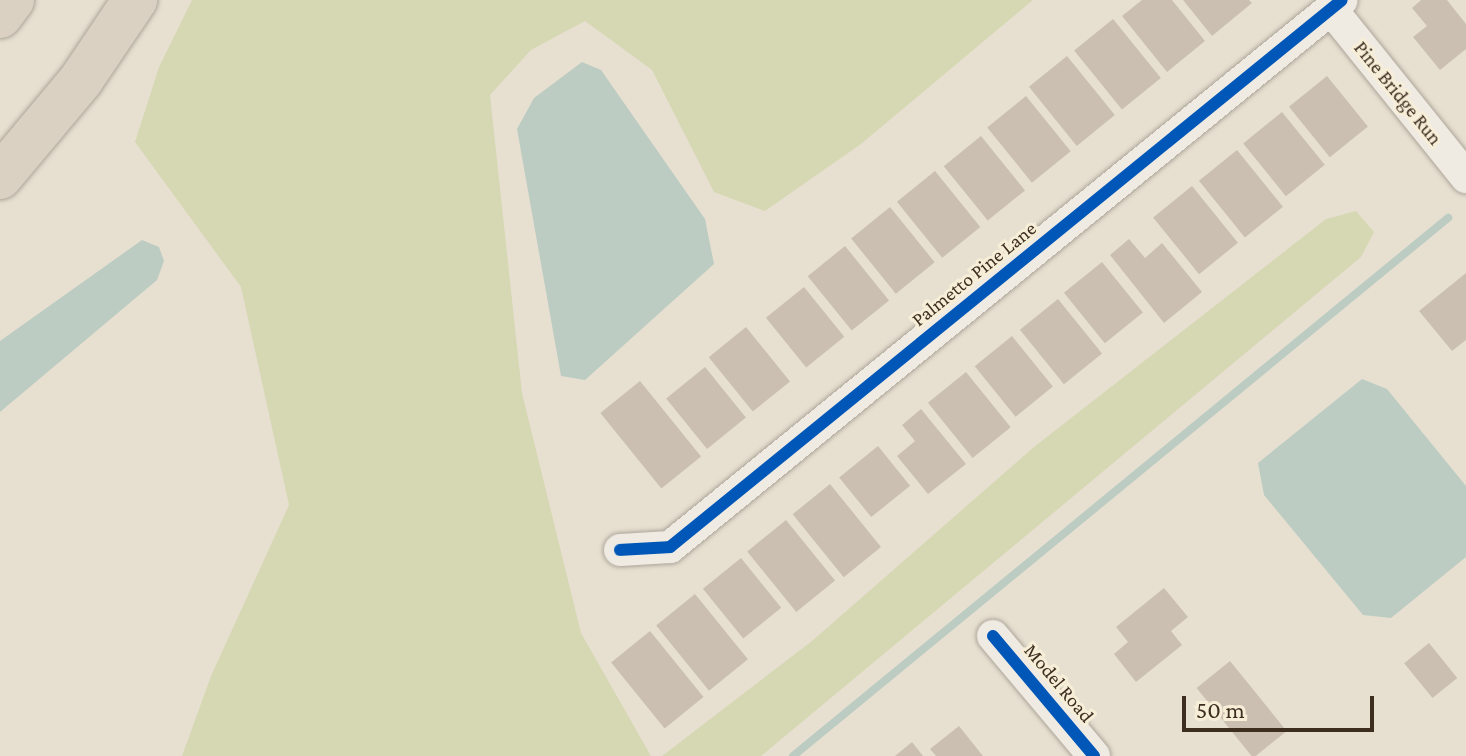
<!DOCTYPE html>
<html>
<head>
<meta charset="utf-8">
<style>
  body { margin:0 }
  #map { position:relative; width:1466px; height:756px; overflow:hidden; background:#e7e0d1; font-family:"Crimson Pro",serif }
  div>[style] { position:absolute }
  .green>* { inset:0; background:#d6d7b3 }
  .water>* { inset:0; background:#bcccc2 }
  .stream>* { height:8px; margin:-4px; padding:0 4px; transform-origin:4px; border-radius:4px; background:#bcccc2 }
  .building>* { inset:0; background:#cbbfb2; transform-origin:0 0 }
  .roads { filter:drop-shadow(0 0 2px #ada599) drop-shadow(0 0 2px #ada599) }
  .minor>* { height:32px; margin:-16px; padding:0 16px; transform-origin:16px; border-radius:16px; background:#efebe3 }
  .highway>* { height:44px; margin:-22px; padding:0 22px; transform-origin:22px; border-radius:22px; background:#dad1c2 }
  .cycleway>* { height:12px; margin:-6px; padding:0 6px; transform-origin:6px; border-radius:6px; background:#0057b8 }
  span { translate:-50% -50%; white-space:nowrap; text-align:center; line-height:1.15; -webkit-text-stroke:6px #f7eed8; paint-order:stroke }
  .street-label { font-size:20px; color:#3d2e20 }
  .scale { position:absolute; left:1182px; top:696px; width:192px; height:36px; box-sizing:border-box; border:4px solid #3d2e20; border-top:0; padding-left:10px; font-size:24px; line-height:28px; white-space:nowrap; color:#3d2e20; -webkit-text-stroke:6px #f7eed8; paint-order:stroke }
</style>
</head>
<body>
<div id="map">
  <div class="green">
    <div style="clip-path:polygon(192px 0,1033px 0,861px 144px,765px 211px,714px 192px,652px 70px,585px 21px,531px 50px,490px 95px,522px 393px,581px 633px,651px 756px,182px 756px,211px 676px,289px 505px,241px 287px,135px 142px,159px 67px)"></div>
    <div style="clip-path:polygon(1356px 211px,1374px 232px,1361px 257px,761px 756px,662px 756px,812px 641px,1034px 447px,1326px 219px)"></div>
  </div>
  <div class="water">
    <div style="clip-path:polygon(582px 62px,601px 70px,705px 219px,714px 264px,585px 380px,561px 376px,517px 129px,534px 98px)"></div>
    <div style="clip-path:polygon(142px 240px,159px 247px,164px 261px,157px 280px,0 412px,0 341px)"></div>
    <div style="clip-path:polygon(1362px 379px,1387px 389px,1466px 486px,1466px 557px,1391px 618px,1363px 615px,1264px 495px,1258px 463px)"></div>
  </div>
  <div class="stream">
    <div style="left:793px;top:756px;width:848px;rotate:-39.4deg"></div>
  </div>
  <div class="building">
    <div style="clip-path:polygon(1142px 0,1172px 0,1205px 41px,1167px 72px,1122px 16px)"></div>
    <div style="clip-path:polygon(1183px 0,1249px 0,1252px 3px,1212px 36px)"></div>
    <div style="clip-path:polygon(1421px 0,1447px 0,1466px 24px,1466px 49px,1440px 70px,1413px 37px,1427px 26px,1412px 8px)"></div>
    <div style="left:1113px;top:19px;width:76px;height:50px;rotate:51deg"></div>
    <div style="left:1067px;top:56px;width:76px;height:49px;rotate:51deg"></div>
    <div style="left:1327px;top:76px;width:65px;height:49px;rotate:51deg"></div>
    <div style="left:1026px;top:96px;width:71px;height:50px;rotate:51deg"></div>
    <div style="left:1282px;top:112px;width:68px;height:50px;rotate:51deg"></div>
    <div style="left:981px;top:136px;width:70px;height:48px;rotate:51deg"></div>
    <div style="left:1237px;top:150px;width:73px;height:49px;rotate:51deg"></div>
    <div style="left:935px;top:171px;width:72px;height:49px;rotate:51deg"></div>
    <div style="left:1192px;top:186px;width:73px;height:50px;rotate:51deg"></div>
    <div style="left:890px;top:207px;width:71px;height:50px;rotate:51deg"></div>
    <div style="clip-path:polygon(1129px 239px,1145px 258px,1162px 243px,1202px 292px,1164px 323px,1110px 255px)"></div>
    <div style="left:845px;top:246px;width:70px;height:48px;rotate:51deg"></div>
    <div style="left:1102px;top:262px;width:65px;height:49px;rotate:51deg"></div>
    <div style="clip-path:polygon(1466px 273px,1466px 340px,1452px 351px,1419px 311px)"></div>
    <div style="left:804px;top:287px;width:64px;height:49px;rotate:51deg"></div>
    <div style="left:1058px;top:299px;width:70px;height:49px;rotate:51deg"></div>
    <div style="left:746px;top:327px;width:70px;height:48px;rotate:51deg"></div>
    <div style="left:1012px;top:336px;width:65px;height:48px;rotate:51deg"></div>
    <div style="left:705px;top:367px;width:65px;height:50px;rotate:51deg"></div>
    <div style="left:966px;top:372px;width:71px;height:49px;rotate:51deg"></div>
    <div style="left:640px;top:381px;width:97px;height:51px;rotate:51deg"></div>
    <div style="clip-path:polygon(921px 409px,966px 464px,928px 494px,897px 456px,915px 441px,902px 425px)"></div>
    <div style="left:878px;top:446px;width:51px;height:50px;rotate:51deg"></div>
    <div style="left:830px;top:484px;width:81px;height:48px;rotate:51deg"></div>
    <div style="left:786px;top:520px;width:78px;height:50px;rotate:51deg"></div>
    <div style="left:741px;top:558px;width:64px;height:49px;rotate:51deg"></div>
    <div style="clip-path:polygon(1164px 588px,1188px 617px,1171px 631px,1182px 645px,1136px 682px,1114px 654px,1128px 642px,1116px 627px)"></div>
    <div style="left:695px;top:594px;width:84px;height:50px;rotate:51deg"></div>
    <div style="left:650px;top:631px;width:85px;height:50px;rotate:51deg"></div>
    <div style="left:1429px;top:643px;width:45px;height:32px;rotate:51deg"></div>
    <div style="left:1230px;top:661px;width:90px;height:43px;rotate:51deg"></div>
    <div style="clip-path:polygon(959px 726px,983px 756px,936px 756px,930px 749px)"></div>
    <div style="clip-path:polygon(912px 742px,923px 756px,895px 756px)"></div>
  </div>
  <div class="roads">
    <div class="minor">
      <div style="left:1331px;top:9px;width:216px;rotate:51.2deg"></div>
      <div style="left:620px;top:550px;width:50px;rotate:-3.4deg"></div>
      <div style="left:670px;top:547px;width:866px;rotate:-39.15deg"></div>
      <div style="left:993px;top:636px;width:157px;rotate:49.9deg"></div>
    </div>
    <div class="highway">
      <div style="left:0;top:16px;width:20px;rotate:-53deg"></div>
      <div style="left:0;top:177px;width:126px;rotate:-50.1deg"></div>
      <div style="left:81px;top:80px;width:97px;rotate:-56deg"></div>
    </div>
  </div>
  <div class="cycleway">
    <div style="left:620px;top:550px;width:50px;rotate:-3.4deg"></div>
    <div style="left:670px;top:547px;width:866px;rotate:-39.15deg"></div>
    <div style="left:993px;top:636px;width:157px;rotate:49.9deg"></div>
  </div>
  <div class="street-label">
    <span style="left:1398px;top:93px;rotate:51deg">Pine Bridge Run</span>
    <span style="left:974px;top:274px;rotate:-39deg">Palmetto Pine Lane</span>
    <span style="left:1059px;top:683px;rotate:50deg">Model Road</span>
  </div>
  <div class="scale">50 m</div>
</div>
</body>
</html>
